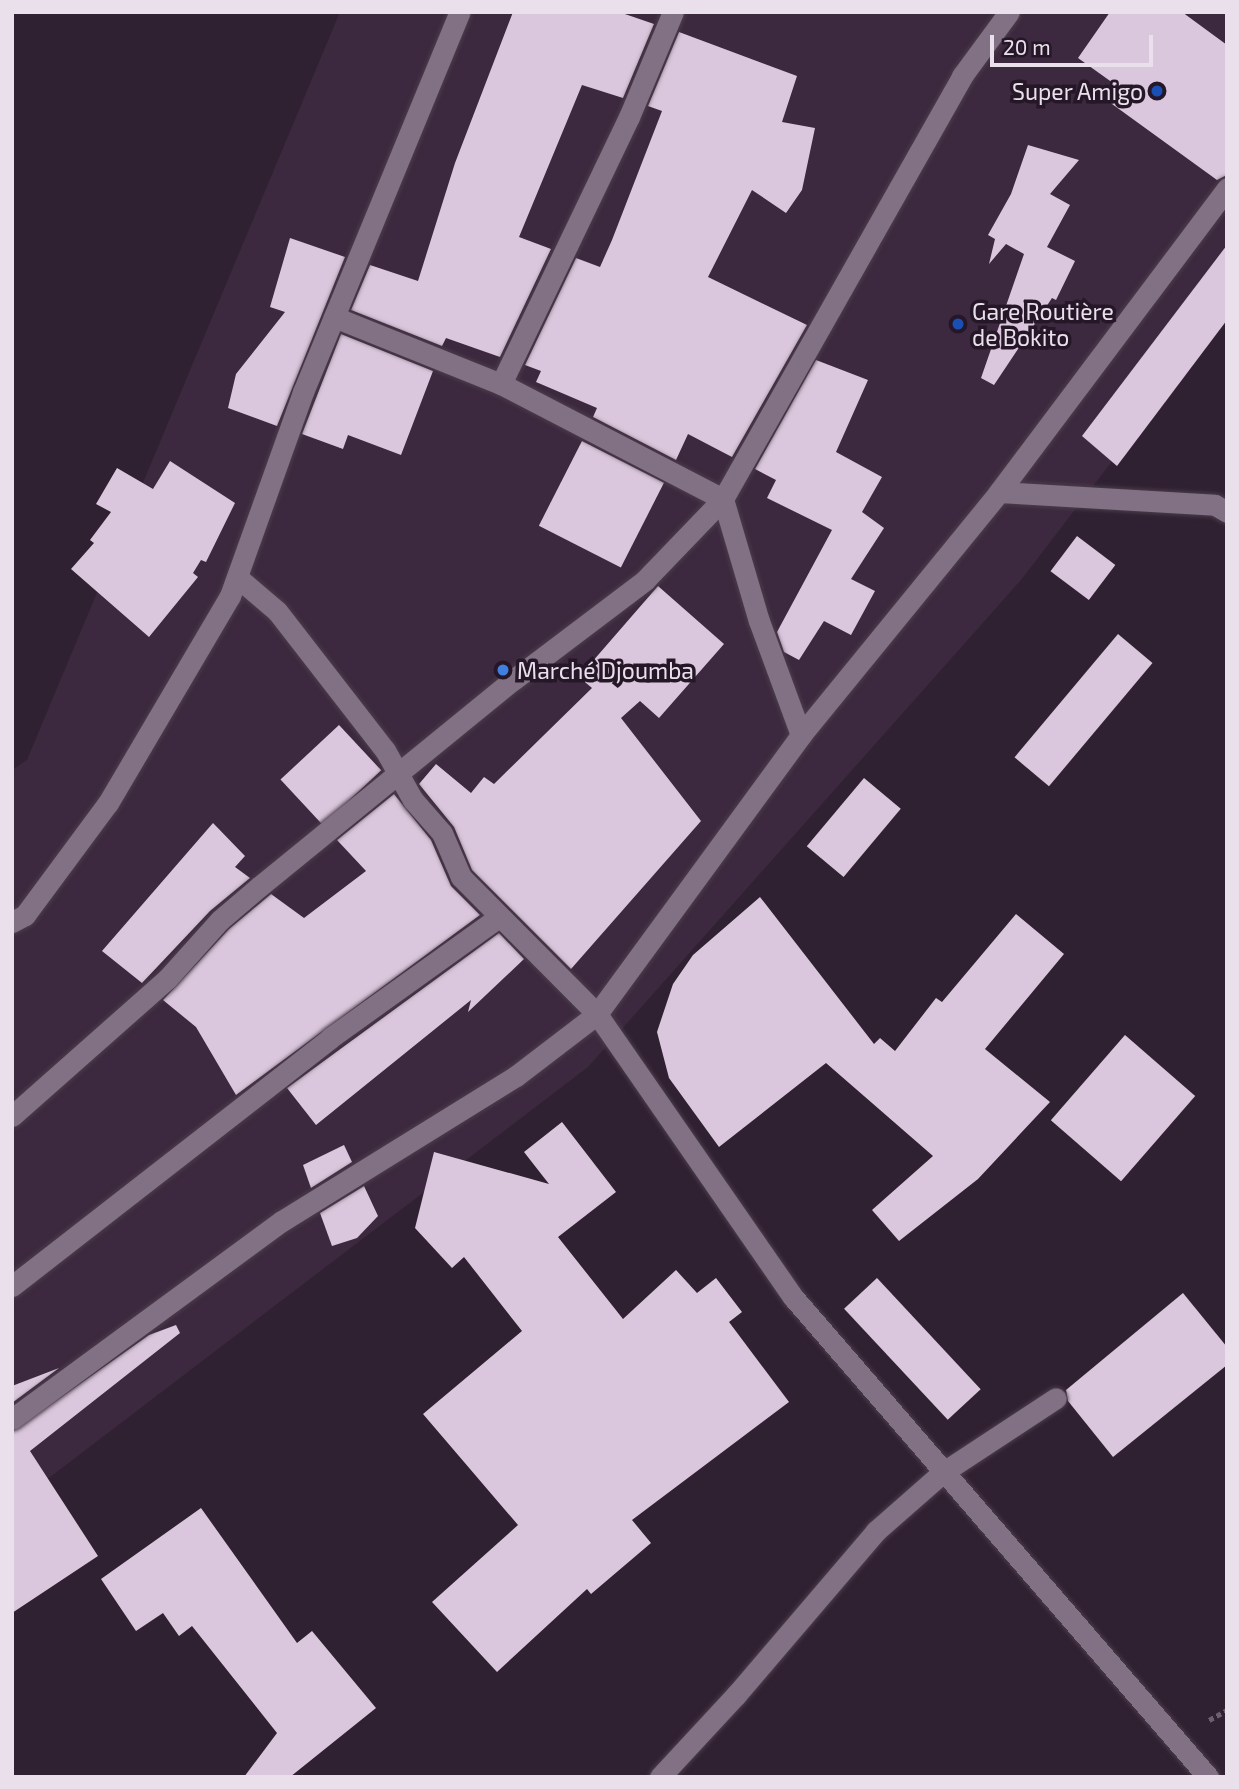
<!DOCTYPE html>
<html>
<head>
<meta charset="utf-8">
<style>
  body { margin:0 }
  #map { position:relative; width:1239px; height:1789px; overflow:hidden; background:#302132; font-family:"Exo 2",sans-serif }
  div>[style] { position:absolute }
  .built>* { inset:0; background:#3d293f }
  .building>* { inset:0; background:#dbc7dd; transform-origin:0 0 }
  .path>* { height:4.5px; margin-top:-2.25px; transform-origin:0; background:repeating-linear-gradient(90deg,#6d5f6e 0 5px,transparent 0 8.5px) }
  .roads { filter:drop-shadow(0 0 2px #4a3d4b) drop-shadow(0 0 2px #4a3d4b) }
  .lane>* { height:21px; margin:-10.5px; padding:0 10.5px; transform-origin:10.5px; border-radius:10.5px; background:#827084 }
  .street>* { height:21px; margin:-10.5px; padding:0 10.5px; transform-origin:10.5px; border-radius:10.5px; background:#827084 }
  .dots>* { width:19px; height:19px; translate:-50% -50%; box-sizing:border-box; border:4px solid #261728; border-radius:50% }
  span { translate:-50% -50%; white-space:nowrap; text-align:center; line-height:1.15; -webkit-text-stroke:7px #261728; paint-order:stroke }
  .poi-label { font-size:23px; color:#eae0eb }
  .right { translate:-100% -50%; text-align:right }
  .left { translate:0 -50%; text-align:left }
  .frame { position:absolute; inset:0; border:14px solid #eae0eb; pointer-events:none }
  .scale { position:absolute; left:990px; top:35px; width:163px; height:32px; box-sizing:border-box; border:4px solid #eae0eb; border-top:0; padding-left:9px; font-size:21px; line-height:24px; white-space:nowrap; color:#eae0eb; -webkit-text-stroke:5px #261728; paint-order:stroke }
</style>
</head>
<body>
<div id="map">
  <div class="built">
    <div style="clip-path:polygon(340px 12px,1227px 12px,1227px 311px,1021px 580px,588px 1067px,12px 1506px,12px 770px,27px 760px)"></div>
  </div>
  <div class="building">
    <div style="clip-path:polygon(513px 12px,619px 12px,654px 24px,623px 98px,582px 85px,519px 237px,551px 249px,500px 357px,446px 338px,442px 346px,351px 310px,370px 265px,418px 281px,455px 163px)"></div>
    <div style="clip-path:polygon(1110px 12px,1182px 12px,1227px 45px,1227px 175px,1217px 180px,1101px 96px,1113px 83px,1078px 58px)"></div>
    <div style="clip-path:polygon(679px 32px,797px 76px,782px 122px,815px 128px,802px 190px,786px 213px,752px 190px,708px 277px,807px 325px,732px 457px,688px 434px,676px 460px,593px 417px,597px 408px,536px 382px,541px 371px,525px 365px,576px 258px,600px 267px,612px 240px,662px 111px,648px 106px)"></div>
    <div style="clip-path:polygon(1028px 145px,1079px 160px,1050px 194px,1070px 205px,1047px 247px,1075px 261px,1056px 300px,1052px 298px,994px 385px,981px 378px,1024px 254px,1006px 244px,989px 264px,995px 239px,988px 235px,1011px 194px)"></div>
    <div style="clip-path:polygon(290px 238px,345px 257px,277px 426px,228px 408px,236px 374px,285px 312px,270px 307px)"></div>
    <div style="clip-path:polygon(1227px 245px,1227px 320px,1117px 466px,1082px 436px)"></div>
    <div style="clip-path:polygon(341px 334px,433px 371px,401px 455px,348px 435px,343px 449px,302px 434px)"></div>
    <div style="clip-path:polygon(816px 360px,868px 380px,836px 452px,882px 477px,862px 512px,884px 528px,851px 579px,875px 591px,851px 635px,824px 621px,799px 660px,784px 652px,777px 632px,832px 530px,767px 498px,776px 480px,755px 469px)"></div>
    <div style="left:582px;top:441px;width:92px;height:95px;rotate:27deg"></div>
    <div style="clip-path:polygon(170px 461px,235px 503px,206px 562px,201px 560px,193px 573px,198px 577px,149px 637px,71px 569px,94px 543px,90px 540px,111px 512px,96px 504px,117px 468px,153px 489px)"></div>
    <div style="left:1077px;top:536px;width:48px;height:44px;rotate:37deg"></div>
    <div style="clip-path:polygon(658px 586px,724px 644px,659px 718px,640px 701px,621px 718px,701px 821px,571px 969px,472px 870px,454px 827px,419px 784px,436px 764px,471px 793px,484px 777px,494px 784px,592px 688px,579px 677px)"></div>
    <div style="left:1118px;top:634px;width:45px;height:161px;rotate:40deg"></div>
    <div style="left:339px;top:725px;width:62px;height:80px;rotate:47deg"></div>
    <div style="left:864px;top:778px;width:48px;height:89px;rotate:40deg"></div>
    <div style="clip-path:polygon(394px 794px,431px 840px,451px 886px,480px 915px,236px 1095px,196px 1027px,163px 1000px,229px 929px,271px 894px,304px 918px,366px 871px,337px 840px)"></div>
    <div style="clip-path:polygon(213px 823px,245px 856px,235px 867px,250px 878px,210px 911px,142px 983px,102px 951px)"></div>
    <div style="clip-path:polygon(760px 897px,874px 1044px,880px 1038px,895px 1051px,936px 998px,942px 1002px,1016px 914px,1064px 954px,985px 1049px,1050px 1102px,978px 1179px,899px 1241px,872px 1210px,933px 1156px,826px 1063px,719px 1147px,669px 1078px,657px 1032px,673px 984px,693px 955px)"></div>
    <div style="clip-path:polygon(499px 933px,524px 959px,468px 1012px,471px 1000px,316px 1125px,287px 1088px)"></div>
    <div style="left:1125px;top:1035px;width:93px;height:113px;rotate:41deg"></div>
    <div style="clip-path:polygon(562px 1122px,616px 1192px,558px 1237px,623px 1319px,676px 1270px,697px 1293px,716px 1278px,742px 1312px,729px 1322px,789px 1402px,632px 1520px,651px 1543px,591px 1594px,587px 1589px,497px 1672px,432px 1602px,518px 1525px,423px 1414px,522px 1331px,464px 1257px,452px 1268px,415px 1228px,434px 1152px,549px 1184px,524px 1152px)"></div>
    <div style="clip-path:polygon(344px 1145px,352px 1162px,311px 1188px,303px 1165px)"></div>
    <div style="clip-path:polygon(364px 1186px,378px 1216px,357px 1238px,332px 1246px,320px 1213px)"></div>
    <div style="left:877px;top:1278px;width:152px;height:45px;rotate:47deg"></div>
    <div style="clip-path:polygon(1183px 1293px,1227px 1347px,1227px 1365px,1113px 1457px,1068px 1401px,1066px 1390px)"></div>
    <div style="clip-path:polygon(176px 1325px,180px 1333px,30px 1451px,98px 1556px,12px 1613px,12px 1432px,149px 1335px)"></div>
    <div style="clip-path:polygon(59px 1368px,12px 1403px,12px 1386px)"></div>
    <div style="clip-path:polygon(201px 1508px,297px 1643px,312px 1631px,376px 1708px,290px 1777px,244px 1777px,277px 1733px,192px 1626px,179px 1636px,163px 1613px,136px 1631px,101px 1579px)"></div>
  </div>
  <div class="path">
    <div style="left:1209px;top:1720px;width:21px;rotate:-29deg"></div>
  </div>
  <div class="roads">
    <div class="lane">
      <div style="left:334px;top:317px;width:180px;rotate:21.9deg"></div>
      <div style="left:501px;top:384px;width:250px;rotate:27.4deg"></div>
      <div style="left:723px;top:499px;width:486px;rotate:-60.5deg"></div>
      <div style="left:962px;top:76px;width:79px;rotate:-53.7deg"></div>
      <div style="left:501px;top:384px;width:296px;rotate:-64.4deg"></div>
      <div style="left:629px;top:117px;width:114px;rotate:-67.3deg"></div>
      <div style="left:237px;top:577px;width:52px;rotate:40.4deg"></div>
      <div style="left:277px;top:611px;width:176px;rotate:52.2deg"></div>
      <div style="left:385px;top:750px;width:57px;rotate:60.8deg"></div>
      <div style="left:413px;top:800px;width:44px;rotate:48.7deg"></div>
      <div style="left:442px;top:833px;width:48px;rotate:66.6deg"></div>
      <div style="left:461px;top:877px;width:193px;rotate:45.2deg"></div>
      <div style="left:12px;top:1116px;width:207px;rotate:-41.5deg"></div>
      <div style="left:167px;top:979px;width:79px;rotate:-48.1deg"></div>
      <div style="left:220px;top:920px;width:52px;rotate:-40.4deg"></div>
      <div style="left:260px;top:886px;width:326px;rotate:-39.2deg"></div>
      <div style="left:513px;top:680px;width:166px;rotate:-37.1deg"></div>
      <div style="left:645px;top:580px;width:112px;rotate:-46.1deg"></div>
      <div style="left:723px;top:499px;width:127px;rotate:73.6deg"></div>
      <div style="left:759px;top:621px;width:121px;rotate:69.8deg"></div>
      <div style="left:12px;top:1286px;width:403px;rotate:-37.9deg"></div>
      <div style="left:330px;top:1038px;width:208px;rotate:-35.6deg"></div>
    </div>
    <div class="street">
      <div style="left:999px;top:492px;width:216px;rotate:3.4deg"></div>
      <div style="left:1215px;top:505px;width:14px;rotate:30deg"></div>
      <div style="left:12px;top:922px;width:15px;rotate:-28deg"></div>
      <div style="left:25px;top:915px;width:139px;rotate:-53.5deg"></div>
      <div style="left:108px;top:803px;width:240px;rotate:-59.5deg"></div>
      <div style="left:230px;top:596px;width:217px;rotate:-70.3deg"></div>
      <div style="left:303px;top:392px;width:411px;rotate:-67.6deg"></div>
      <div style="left:597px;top:1014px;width:344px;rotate:55.3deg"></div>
      <div style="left:793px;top:1297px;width:635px;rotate:49.15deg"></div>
      <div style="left:12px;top:1419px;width:335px;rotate:-36.3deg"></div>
      <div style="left:282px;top:1221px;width:275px;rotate:-31.8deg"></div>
      <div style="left:516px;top:1076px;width:102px;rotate:-37.4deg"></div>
      <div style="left:597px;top:1014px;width:346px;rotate:-53.8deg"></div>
      <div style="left:801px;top:735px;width:313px;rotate:-50.8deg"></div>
      <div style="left:999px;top:492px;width:380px;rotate:-53.1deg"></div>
      <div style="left:660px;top:1777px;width:112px;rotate:-47.2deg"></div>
      <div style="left:736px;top:1695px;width:216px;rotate:-49.5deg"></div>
      <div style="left:876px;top:1531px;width:88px;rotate:-41.3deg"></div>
      <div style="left:942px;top:1473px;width:136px;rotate:-33.3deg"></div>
    </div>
  </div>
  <div class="dots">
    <div style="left:1157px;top:91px;background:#1a4fb4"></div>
    <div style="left:958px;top:324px;background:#1a4fb4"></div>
    <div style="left:503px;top:670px;background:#3f7fe0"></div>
  </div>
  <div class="poi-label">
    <span class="right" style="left:1143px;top:91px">Super Amigo</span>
    <span class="left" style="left:972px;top:324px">Gare Routière<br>de Bokito</span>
    <span class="left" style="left:517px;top:670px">Marché Djoumba</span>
  </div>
  <div class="frame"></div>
  <div class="scale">20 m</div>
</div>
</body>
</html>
